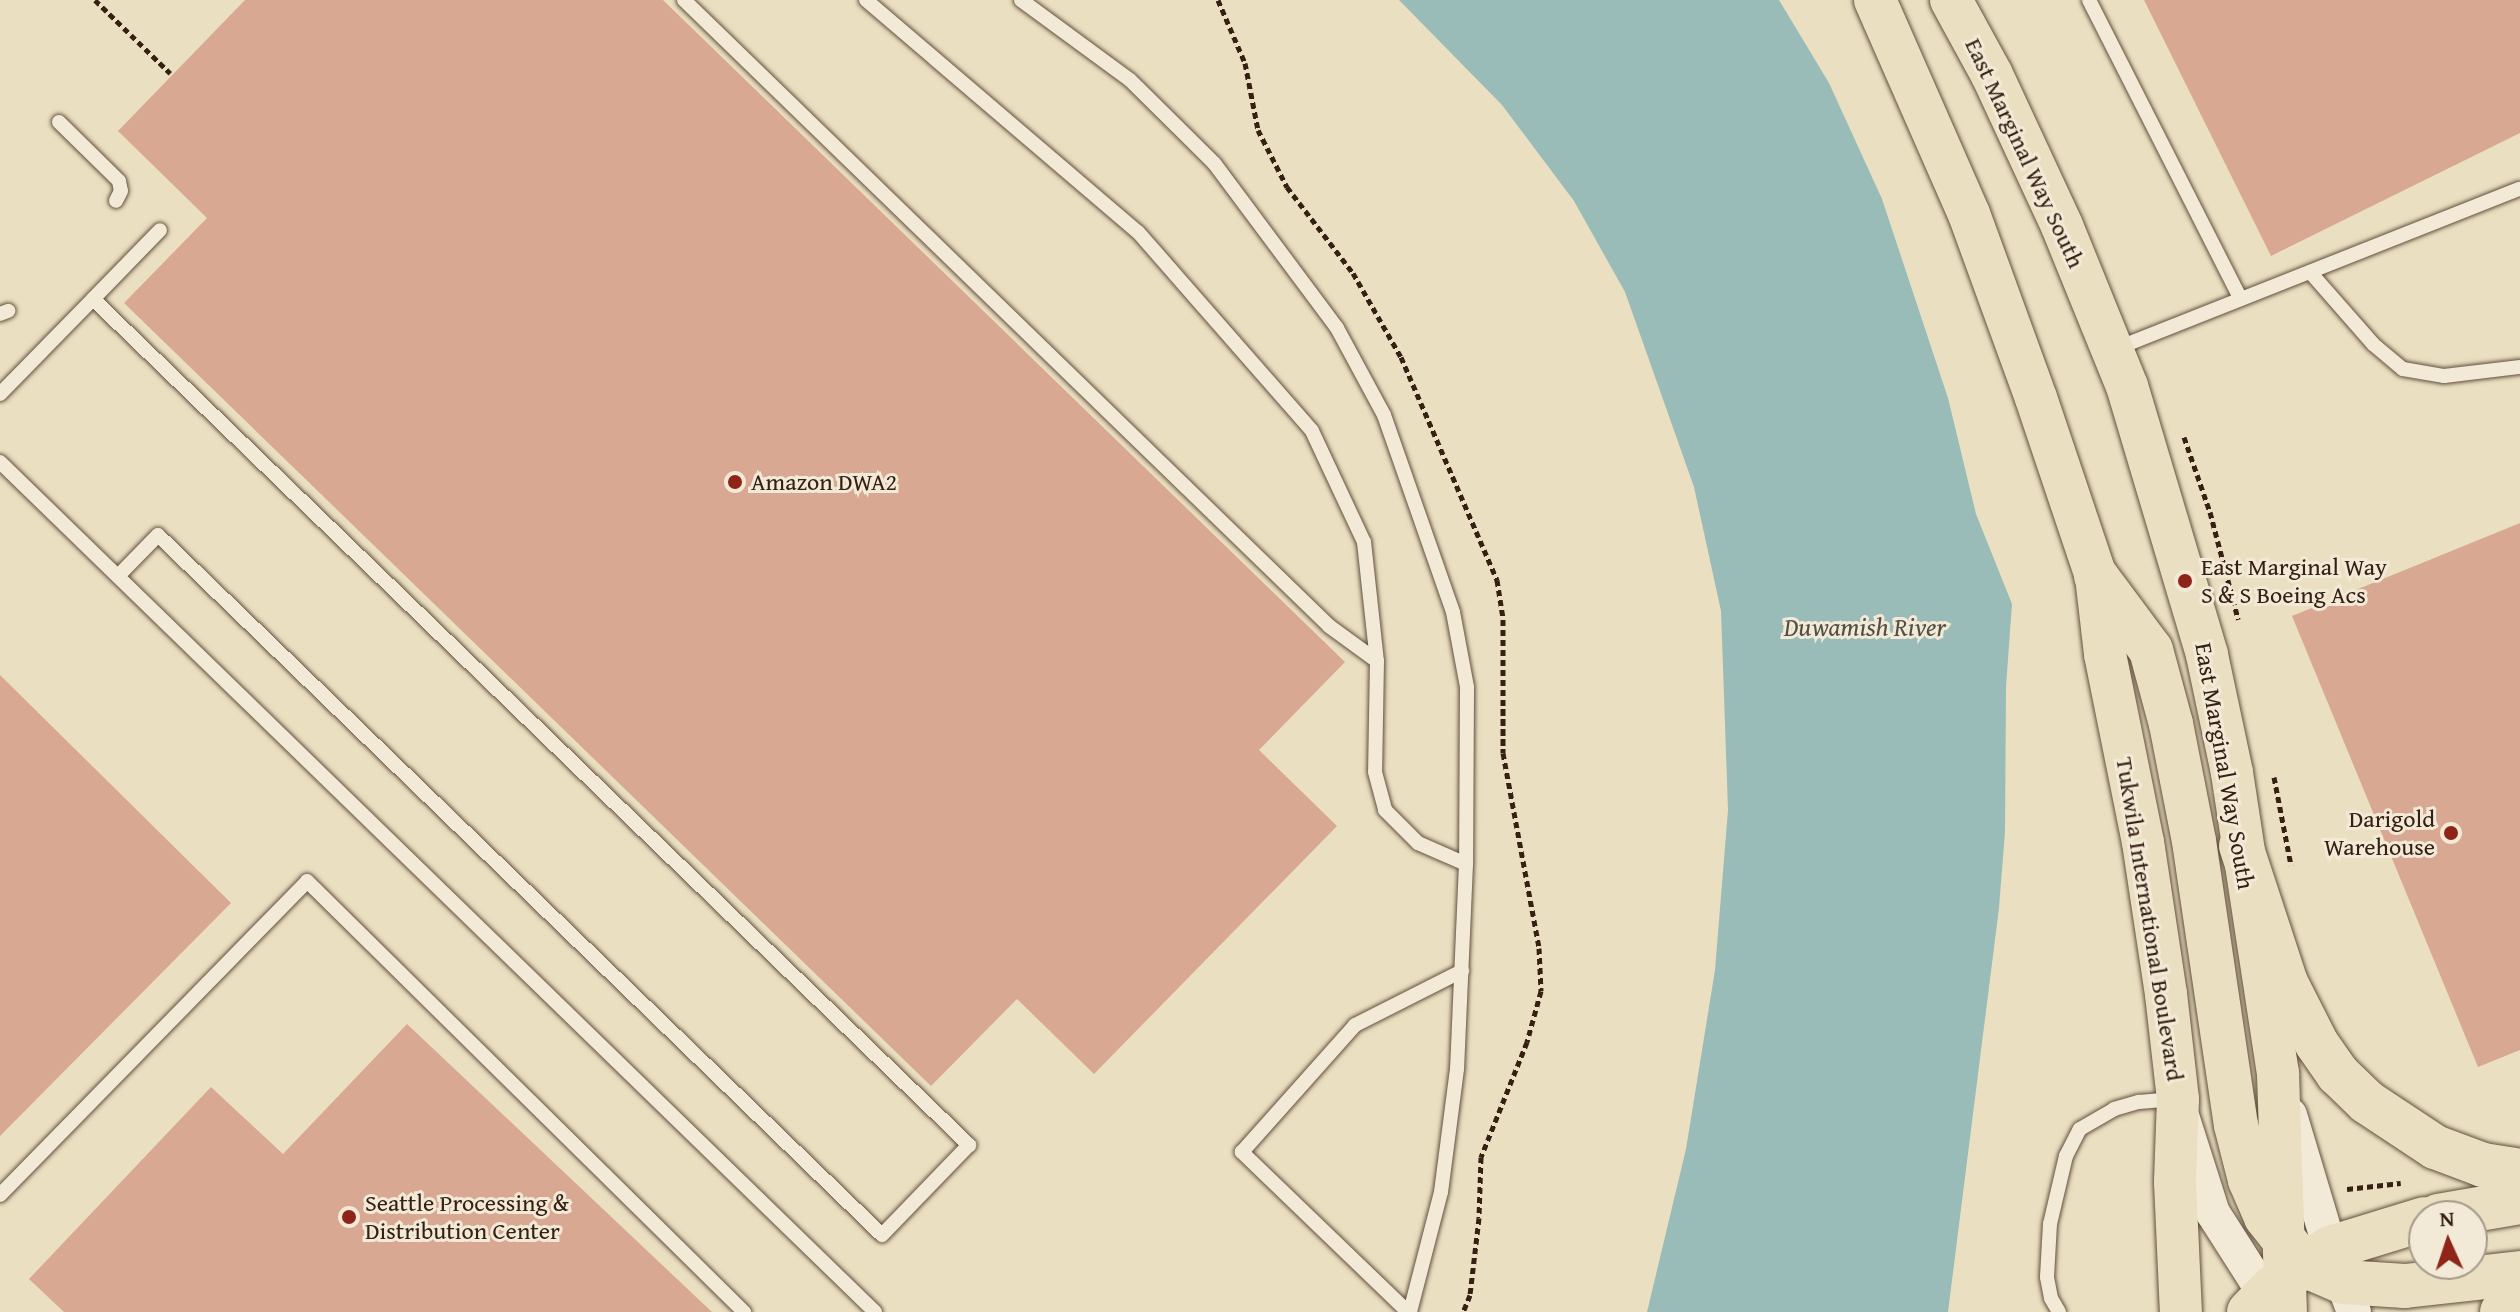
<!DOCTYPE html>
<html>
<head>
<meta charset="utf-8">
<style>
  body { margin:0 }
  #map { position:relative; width:2520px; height:1312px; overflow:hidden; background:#ebdfc1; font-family:"Gentium Book Plus",serif }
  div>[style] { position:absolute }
  .water>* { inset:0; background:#99bcb9 }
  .building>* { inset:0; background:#d9a893 }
  .path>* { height:5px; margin-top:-2.5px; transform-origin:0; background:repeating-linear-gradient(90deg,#352013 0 6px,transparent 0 10px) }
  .roads { filter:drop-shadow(0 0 2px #62503e) drop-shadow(0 0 2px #62503e) }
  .service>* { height:14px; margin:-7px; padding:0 7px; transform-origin:7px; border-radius:7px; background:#f2ead7 }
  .tertiary>* { height:34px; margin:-17px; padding:0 17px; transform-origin:17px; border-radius:17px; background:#f2ead7 }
  .primary>* { height:42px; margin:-21px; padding:0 21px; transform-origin:21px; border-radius:21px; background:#ebdfc1 }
  .trunk>* { height:44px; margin:-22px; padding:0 22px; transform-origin:22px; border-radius:22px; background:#ebdfc1 }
  .dots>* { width:22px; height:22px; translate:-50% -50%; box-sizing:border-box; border:4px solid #f2ead7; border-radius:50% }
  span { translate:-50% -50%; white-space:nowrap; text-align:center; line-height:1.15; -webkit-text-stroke:6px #f2ead7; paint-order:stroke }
  .street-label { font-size:24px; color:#352013 }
  .poi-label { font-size:24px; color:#352013 }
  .left { translate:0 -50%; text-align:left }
  .right { translate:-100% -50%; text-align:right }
  .water-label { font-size:26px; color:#534f45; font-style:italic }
  .north { position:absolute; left:2408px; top:1200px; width:80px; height:80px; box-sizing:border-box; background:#f2ead7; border:2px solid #a69989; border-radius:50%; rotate:357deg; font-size:22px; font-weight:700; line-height:32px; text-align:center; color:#352013 }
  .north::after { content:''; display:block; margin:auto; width:28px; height:36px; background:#8f2418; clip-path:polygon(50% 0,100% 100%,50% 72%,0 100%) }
</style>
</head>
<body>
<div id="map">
  <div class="water">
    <div style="clip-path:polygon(1399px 0,1779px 0,1829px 83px,1882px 199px,1948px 398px,1976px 514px,2012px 604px,2006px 687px,2005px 832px,1999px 908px,1948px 1312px,1647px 1312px,1686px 1149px,1715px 970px,1728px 810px,1721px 611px,1694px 487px,1625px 292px,1574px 201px,1502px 105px)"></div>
  </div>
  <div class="building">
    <div style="clip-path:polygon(245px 0,663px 0,1345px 662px,1259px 750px,1337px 826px,1094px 1074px,1017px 999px,931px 1086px,124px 303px,207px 218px,118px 131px)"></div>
    <div style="clip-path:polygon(2144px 0,2520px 0,2520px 133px,2271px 256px)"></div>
    <div style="clip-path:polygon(2520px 523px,2520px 1050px,2478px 1067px,2292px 616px)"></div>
    <div style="clip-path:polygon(0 675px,231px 903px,0 1136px)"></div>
    <div style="clip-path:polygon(407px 1024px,712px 1312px,64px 1312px,29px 1279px,211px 1087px,283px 1154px)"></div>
  </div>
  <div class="path">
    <div style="left:95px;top:0;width:105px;rotate:44.2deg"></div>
    <div style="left:1218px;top:0;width:69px;rotate:66.8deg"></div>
    <div style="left:1245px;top:63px;width:68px;rotate:79deg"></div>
    <div style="left:1258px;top:130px;width:64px;rotate:63deg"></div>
    <div style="left:1287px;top:187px;width:108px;rotate:52.5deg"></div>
    <div style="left:1353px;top:273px;width:97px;rotate:60.3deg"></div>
    <div style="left:1401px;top:357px;width:243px;rotate:66.7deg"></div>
    <div style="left:1497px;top:580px;width:39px;rotate:81deg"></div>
    <div style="left:1503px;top:619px;width:134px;rotate:90deg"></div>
    <div style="left:1503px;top:753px;width:198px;rotate:79.5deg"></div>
    <div style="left:1539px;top:948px;width:43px;rotate:87.3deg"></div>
    <div style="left:1541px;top:991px;width:53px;rotate:105.4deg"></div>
    <div style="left:1527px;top:1042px;width:124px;rotate:111.8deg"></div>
    <div style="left:1481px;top:1157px;width:61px;rotate:91.9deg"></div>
    <div style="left:1479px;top:1218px;width:78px;rotate:96.7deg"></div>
    <div style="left:1470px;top:1295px;width:18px;rotate:112deg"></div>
    <div style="left:2184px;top:437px;width:79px;rotate:70.9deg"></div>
    <div style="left:2210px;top:512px;width:111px;rotate:75.3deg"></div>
    <div style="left:2274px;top:777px;width:90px;rotate:79.1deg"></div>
    <div style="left:2347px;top:1189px;width:54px;rotate:-6.3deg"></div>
  </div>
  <div class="roads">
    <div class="service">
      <div style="left:684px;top:0;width:899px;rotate:44.14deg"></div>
      <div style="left:1329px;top:626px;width:59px;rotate:36.1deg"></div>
      <div style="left:866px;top:0;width:358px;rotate:40.5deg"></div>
      <div style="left:1138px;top:232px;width:264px;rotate:48.8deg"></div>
      <div style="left:1312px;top:431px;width:123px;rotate:64.9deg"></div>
      <div style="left:1364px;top:542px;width:120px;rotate:83.8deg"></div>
      <div style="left:1377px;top:661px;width:111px;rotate:91deg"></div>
      <div style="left:1375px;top:772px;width:39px;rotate:75deg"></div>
      <div style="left:1385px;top:810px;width:47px;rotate:45deg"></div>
      <div style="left:1418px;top:843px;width:52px;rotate:23.6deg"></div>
      <div style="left:1021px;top:0;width:135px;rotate:36.3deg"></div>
      <div style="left:1130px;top:80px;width:118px;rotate:44.7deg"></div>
      <div style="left:1214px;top:163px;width:206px;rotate:53.3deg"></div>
      <div style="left:1337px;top:328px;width:99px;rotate:61.6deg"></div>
      <div style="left:1384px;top:415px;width:209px;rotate:70.7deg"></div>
      <div style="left:1453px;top:612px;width:76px;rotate:79.4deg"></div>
      <div style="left:1467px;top:687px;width:177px;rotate:90.3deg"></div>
      <div style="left:1466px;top:864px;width:205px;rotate:92.5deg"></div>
      <div style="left:1457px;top:1069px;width:124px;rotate:97.4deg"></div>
      <div style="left:1441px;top:1192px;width:124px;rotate:104.5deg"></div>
      <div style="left:2089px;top:0;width:335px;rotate:63.1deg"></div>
      <div style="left:59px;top:122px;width:84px;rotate:44.5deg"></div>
      <div style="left:119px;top:181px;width:10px;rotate:79deg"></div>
      <div style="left:121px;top:191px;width:11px;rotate:117deg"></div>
      <div style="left:2310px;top:272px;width:96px;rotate:48.8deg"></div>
      <div style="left:2373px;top:344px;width:39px;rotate:40deg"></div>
      <div style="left:2403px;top:369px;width:42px;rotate:9.7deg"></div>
      <div style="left:2444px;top:376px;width:77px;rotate:-6.8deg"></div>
      <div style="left:93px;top:299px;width:96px;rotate:-45.8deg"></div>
      <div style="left:0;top:314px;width:9px;rotate:-21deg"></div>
      <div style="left:2115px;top:349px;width:435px;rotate:-21.6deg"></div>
      <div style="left:0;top:394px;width:133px;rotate:-45.6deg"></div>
      <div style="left:93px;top:299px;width:1218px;rotate:44deg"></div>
      <div style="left:969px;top:1145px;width:125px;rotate:134deg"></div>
      <div style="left:882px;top:1235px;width:1007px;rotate:-135.97deg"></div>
      <div style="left:158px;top:535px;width:57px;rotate:134.3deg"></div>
      <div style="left:0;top:462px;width:1220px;rotate:44.17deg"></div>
      <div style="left:0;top:1195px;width:439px;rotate:-45.6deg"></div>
      <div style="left:307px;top:881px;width:614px;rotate:44.6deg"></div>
      <div style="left:1408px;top:1312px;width:231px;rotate:-136.1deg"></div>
      <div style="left:1242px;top:1152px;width:170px;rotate:-48.3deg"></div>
      <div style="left:1355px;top:1025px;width:120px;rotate:-26.8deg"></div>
      <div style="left:2059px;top:1312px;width:16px;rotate:-120deg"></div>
      <div style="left:2051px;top:1298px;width:21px;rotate:-101deg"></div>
      <div style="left:2047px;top:1277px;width:53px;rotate:-86.8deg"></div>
      <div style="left:2050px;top:1224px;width:70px;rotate:-76.8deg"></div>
      <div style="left:2066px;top:1156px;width:30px;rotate:-63deg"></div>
      <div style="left:2080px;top:1129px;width:39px;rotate:-30deg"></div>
      <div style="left:2114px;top:1109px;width:26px;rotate:-16deg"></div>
      <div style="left:2139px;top:1102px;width:35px;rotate:-5deg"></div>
    </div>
    <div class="tertiary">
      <div style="left:2290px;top:1115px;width:139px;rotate:73.3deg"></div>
      <div style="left:2330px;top:1248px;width:68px;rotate:69.4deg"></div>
      <div style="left:2183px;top:1119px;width:99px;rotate:72.3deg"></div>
      <div style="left:2213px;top:1213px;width:117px;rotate:57.5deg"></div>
    </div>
    <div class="primary">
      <div style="left:1875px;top:0;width:234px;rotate:66.3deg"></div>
      <div style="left:1969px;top:214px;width:196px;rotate:70deg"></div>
      <div style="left:2036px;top:398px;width:188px;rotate:71.4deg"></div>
      <div style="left:2096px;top:576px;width:79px;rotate:83.4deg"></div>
      <div style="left:2105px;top:654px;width:192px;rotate:78.6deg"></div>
      <div style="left:2143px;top:842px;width:154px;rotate:81.4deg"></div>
      <div style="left:2166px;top:994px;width:106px;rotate:83.5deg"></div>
      <div style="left:2178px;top:1099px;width:83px;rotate:92.1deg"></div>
      <div style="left:2175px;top:1182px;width:130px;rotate:87.4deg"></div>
      <div style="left:1951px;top:0;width:85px;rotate:61.3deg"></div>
      <div style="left:1992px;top:75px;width:166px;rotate:65.1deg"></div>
      <div style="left:2062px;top:226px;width:173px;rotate:67.9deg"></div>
      <div style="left:2127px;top:386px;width:281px;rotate:73.4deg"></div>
      <div style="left:2207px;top:655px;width:121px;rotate:78deg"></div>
      <div style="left:2232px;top:773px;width:304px;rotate:81.3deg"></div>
      <div style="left:2278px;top:1073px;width:239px;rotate:88.1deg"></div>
    </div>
    <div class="trunk">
      <div style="left:2096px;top:576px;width:92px;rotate:53.4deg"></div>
      <div style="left:2151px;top:650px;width:77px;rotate:74.9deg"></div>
      <div style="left:2171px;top:724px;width:119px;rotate:78.9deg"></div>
      <div style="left:2194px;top:841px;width:287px;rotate:81.6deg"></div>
      <div style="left:2236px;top:1125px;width:57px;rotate:75.7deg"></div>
      <div style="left:2250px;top:1180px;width:40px;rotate:66.6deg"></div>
      <div style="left:2266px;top:1217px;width:61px;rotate:51.6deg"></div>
      <div style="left:2304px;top:1265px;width:43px;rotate:23.6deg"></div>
      <div style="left:2343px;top:1282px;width:62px;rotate:3.7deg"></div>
      <div style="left:2405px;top:1286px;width:116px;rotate:-6.4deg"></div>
      <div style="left:2241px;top:846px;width:144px;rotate:71.8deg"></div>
      <div style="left:2286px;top:983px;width:68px;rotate:63.1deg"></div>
      <div style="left:2317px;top:1044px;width:37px;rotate:55deg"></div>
      <div style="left:2338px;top:1074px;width:40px;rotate:44deg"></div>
      <div style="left:2367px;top:1102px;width:82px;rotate:33.5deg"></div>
      <div style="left:2435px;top:1147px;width:51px;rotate:20.6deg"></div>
      <div style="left:2483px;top:1165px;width:37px;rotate:9deg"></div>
      <div style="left:2438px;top:1216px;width:83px;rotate:-9.7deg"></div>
      <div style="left:2249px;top:1312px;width:33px;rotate:-46deg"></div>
      <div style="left:2272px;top:1288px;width:70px;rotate:-34.6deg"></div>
      <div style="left:2330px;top:1248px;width:98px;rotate:-17.1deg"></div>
      <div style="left:2502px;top:1312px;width:27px;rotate:-48deg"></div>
    </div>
  </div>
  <div class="dots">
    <div style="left:735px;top:482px;background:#8f2418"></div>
    <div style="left:2185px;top:581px;background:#8f2418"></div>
    <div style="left:2451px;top:833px;background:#8f2418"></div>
    <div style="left:349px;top:1217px;background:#8f2418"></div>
  </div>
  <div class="street-label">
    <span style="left:2025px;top:153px;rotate:65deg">East Marginal Way South</span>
    <span style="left:2225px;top:766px;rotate:80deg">East Marginal Way South</span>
    <span style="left:2150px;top:919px;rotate:81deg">Tukwila International Boulevard</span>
  </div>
  <div class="poi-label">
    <span class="left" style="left:751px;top:482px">Amazon DWA2</span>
    <span class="left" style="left:2201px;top:581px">East Marginal Way<br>S &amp; S Boeing Acs</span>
    <span class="right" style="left:2435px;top:833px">Darigold<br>Warehouse</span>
    <span class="left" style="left:365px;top:1217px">Seattle Processing &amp;<br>Distribution Center</span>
  </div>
  <div class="water-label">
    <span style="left:1865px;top:627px">Duwamish River</span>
  </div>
  <div class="north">N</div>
</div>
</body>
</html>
